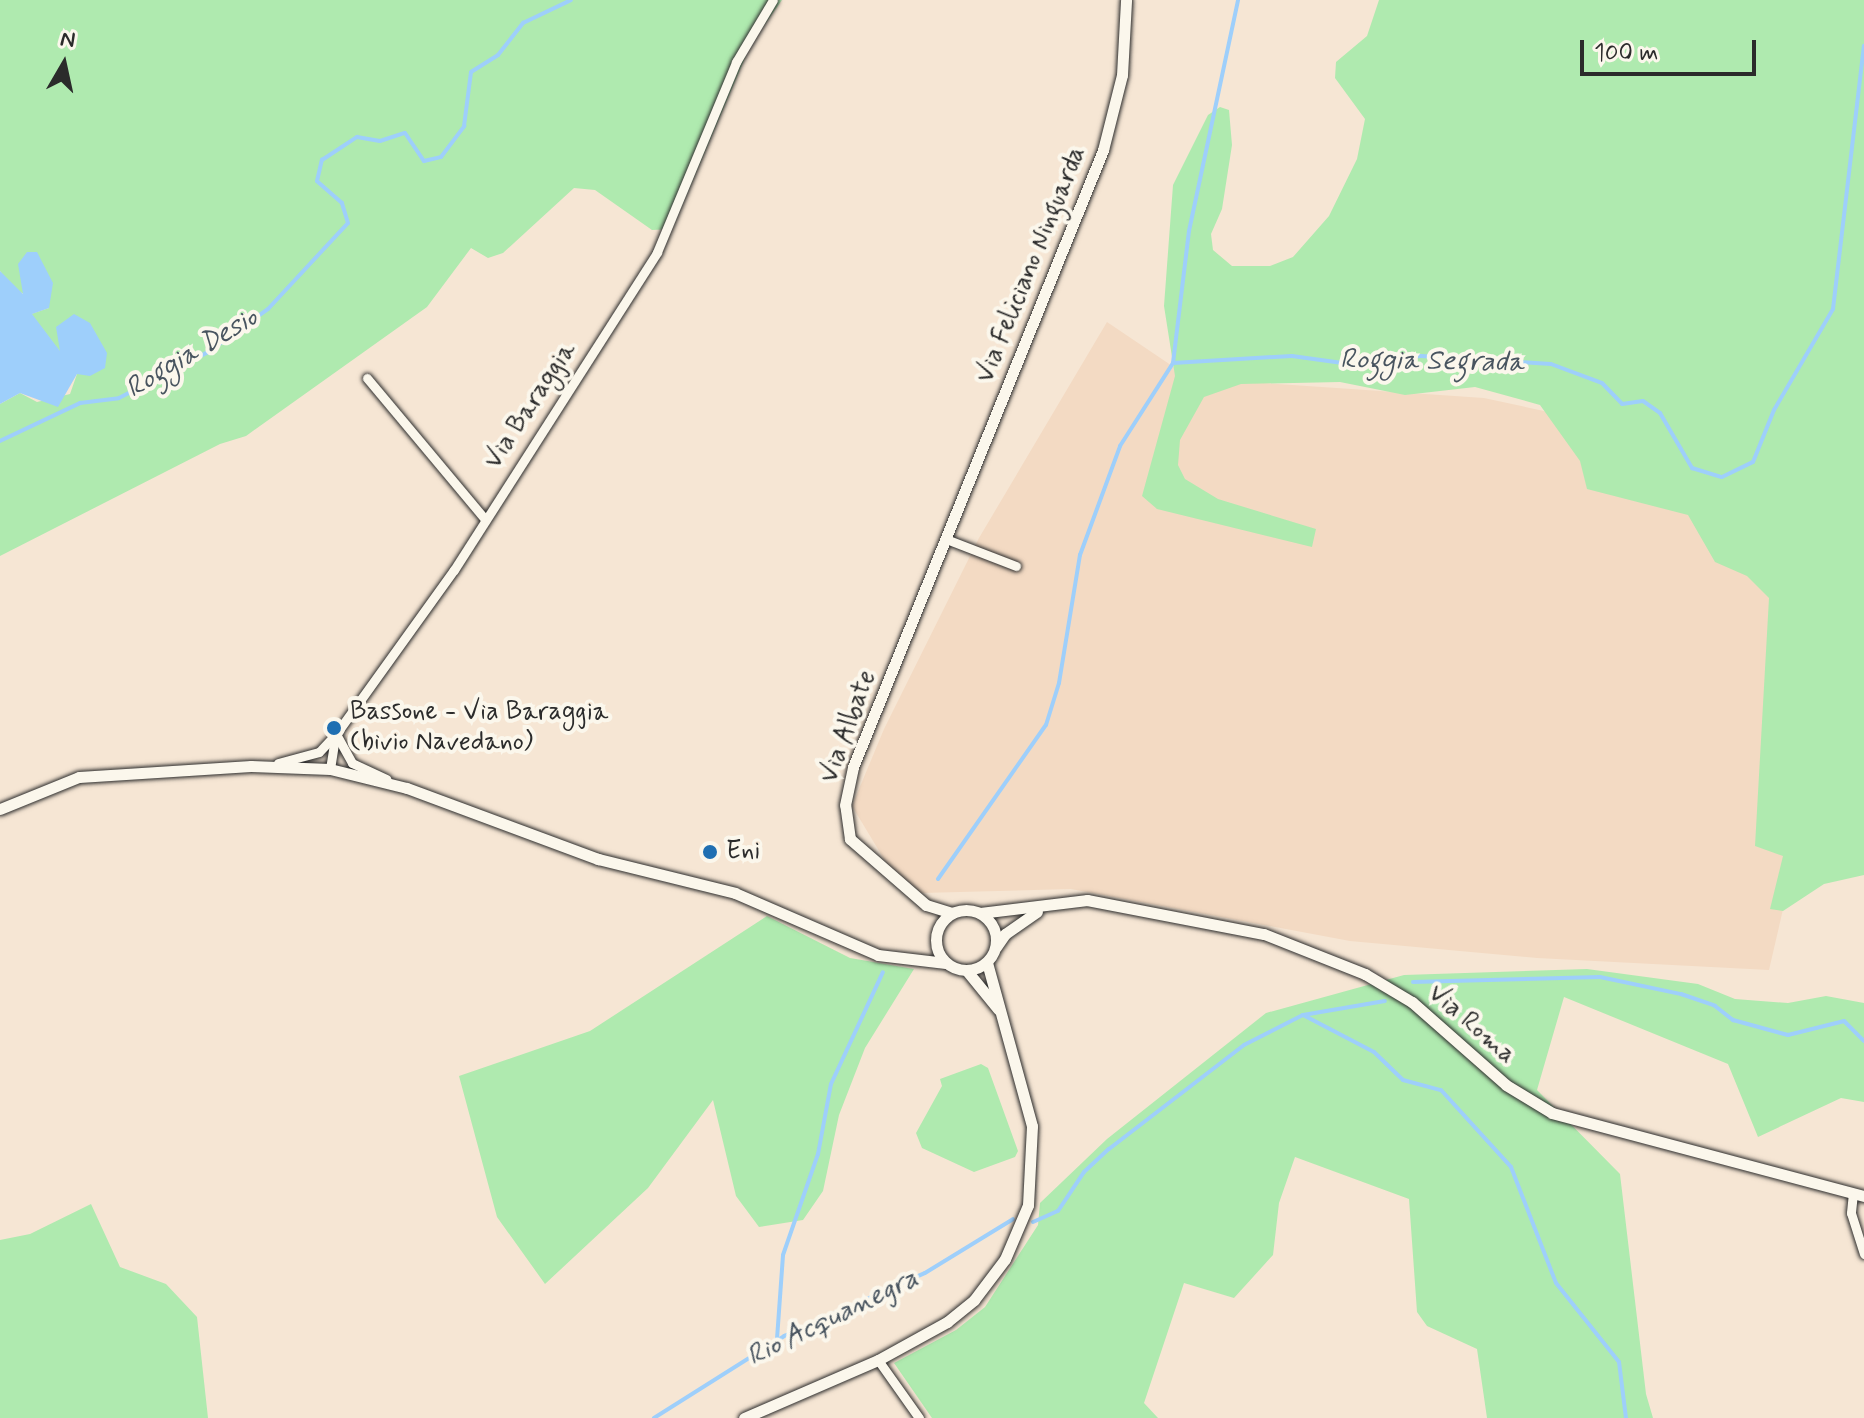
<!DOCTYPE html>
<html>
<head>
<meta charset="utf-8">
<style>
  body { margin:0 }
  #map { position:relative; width:1864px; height:1418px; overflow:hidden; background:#f6e6d4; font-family:Mynerve,sans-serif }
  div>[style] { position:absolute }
  .built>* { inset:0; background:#f3dac3 }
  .green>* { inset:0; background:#afeaaf }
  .water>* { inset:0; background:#9ecffb }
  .stream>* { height:4px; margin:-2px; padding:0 2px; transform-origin:2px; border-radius:2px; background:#9ecffb }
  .roads { filter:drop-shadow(0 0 2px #2b2b2b) drop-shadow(0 0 2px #2b2b2b) }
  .minor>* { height:9px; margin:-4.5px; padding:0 4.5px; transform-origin:4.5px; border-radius:4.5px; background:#fbf7ec }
  .tertiary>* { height:11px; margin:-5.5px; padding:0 5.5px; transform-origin:5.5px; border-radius:5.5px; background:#fbf7ec }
  .tertiary>.ring { margin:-5.5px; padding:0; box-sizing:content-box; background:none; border:11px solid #fbf7ec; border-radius:50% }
  .dots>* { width:22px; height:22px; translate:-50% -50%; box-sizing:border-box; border:4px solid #fbf7ec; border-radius:50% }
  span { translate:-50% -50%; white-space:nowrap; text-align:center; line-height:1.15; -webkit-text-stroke:8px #fbf7ec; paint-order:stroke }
  .street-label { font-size:26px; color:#2b2b2b }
  .poi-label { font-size:26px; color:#2b2b2b }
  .left { translate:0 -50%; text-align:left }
  .water-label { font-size:28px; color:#48545f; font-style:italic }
  .north { position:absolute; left:24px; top:24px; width:80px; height:80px; -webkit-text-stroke:6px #fbf7ec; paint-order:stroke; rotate:9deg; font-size:22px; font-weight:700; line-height:32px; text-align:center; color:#2b2b2b }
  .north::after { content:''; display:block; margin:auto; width:28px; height:36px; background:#2b2b2b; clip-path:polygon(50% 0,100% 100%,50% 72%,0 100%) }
  .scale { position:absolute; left:1580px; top:40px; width:176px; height:36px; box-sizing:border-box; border:4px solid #2b2b2b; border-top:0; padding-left:10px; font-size:24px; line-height:28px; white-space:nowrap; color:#2b2b2b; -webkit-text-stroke:6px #fbf7ec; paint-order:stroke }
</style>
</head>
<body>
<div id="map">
  <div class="built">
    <div style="clip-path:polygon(1107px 322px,1190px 378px,1484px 398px,1623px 428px,1817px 565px,1827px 719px,1769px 970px,1537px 958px,1350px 941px,1071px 889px,921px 893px,887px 864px,852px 806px,884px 729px,979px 538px)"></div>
  </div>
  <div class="green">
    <div style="clip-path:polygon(0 0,782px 0,751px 44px,672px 229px,652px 230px,595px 190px,574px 188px,503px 253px,488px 258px,471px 248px,427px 307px,246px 436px,220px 444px,0 556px,0 404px,20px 393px,37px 402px,70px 394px,77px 374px,31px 314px,49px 308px,13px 288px,0 271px)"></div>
    <div style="clip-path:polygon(1379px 0,1864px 0,1864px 875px,1824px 884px,1783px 911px,1770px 909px,1783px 856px,1755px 846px,1769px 598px,1747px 576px,1715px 562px,1688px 515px,1587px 489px,1580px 461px,1540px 405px,1475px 387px,1405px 395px,1340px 382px,1241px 384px,1204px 397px,1180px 440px,1178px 465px,1185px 479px,1218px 499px,1316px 529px,1312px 547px,1157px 509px,1142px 496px,1175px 376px,1164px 306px,1173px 185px,1208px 115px,1220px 107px,1229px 110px,1232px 145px,1222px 209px,1211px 234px,1213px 250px,1232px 266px,1270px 266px,1293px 257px,1329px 216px,1357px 159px,1365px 119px,1335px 78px,1336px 62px,1367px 36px)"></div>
    <div style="clip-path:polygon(767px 916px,850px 958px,914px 969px,865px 1048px,839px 1115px,823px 1191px,803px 1220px,759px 1227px,736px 1196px,713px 1100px,648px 1188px,545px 1284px,497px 1217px,459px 1076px,590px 1031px)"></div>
    <div style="clip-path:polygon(1587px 969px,1698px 984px,1735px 999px,1788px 1003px,1826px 996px,1864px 1003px,1864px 1102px,1841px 1098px,1758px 1137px,1728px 1064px,1564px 997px,1537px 1090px,1620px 1174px,1646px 1394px,1653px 1418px,1487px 1418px,1477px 1349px,1427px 1326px,1417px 1312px,1409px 1199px,1295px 1157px,1279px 1203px,1273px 1255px,1234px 1298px,1184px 1283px,1144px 1403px,1158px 1418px,932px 1418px,894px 1363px,956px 1330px,985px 1307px,1038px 1225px,1040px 1203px,1107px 1139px,1266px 1013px,1404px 975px)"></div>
    <div style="clip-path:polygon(981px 1064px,988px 1068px,1018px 1151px,1015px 1157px,974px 1172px,922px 1148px,916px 1133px,942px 1086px,940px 1079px)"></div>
    <div style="clip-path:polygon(91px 1204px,120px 1267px,166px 1284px,197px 1317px,208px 1418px,0 1418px,0 1240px,30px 1234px)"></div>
  </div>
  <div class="water">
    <div style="clip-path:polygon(27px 252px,37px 252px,53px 283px,49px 308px,32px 314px,60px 351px,56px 327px,74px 314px,90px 323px,107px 353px,105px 368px,90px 376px,77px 374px,58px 407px,20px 393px,0 404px,0 271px,23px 294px,18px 264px)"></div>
  </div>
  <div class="stream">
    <div style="left:1173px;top:363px;width:119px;rotate:-3.4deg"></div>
    <div style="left:1292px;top:356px;width:51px;rotate:7.8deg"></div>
    <div style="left:1343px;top:363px;width:78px;rotate:-5.1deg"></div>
    <div style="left:1421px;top:356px;width:130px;rotate:3.5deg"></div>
    <div style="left:1551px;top:364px;width:54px;rotate:20.4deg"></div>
    <div style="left:1602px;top:383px;width:29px;rotate:46deg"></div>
    <div style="left:1622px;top:404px;width:21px;rotate:-8deg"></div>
    <div style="left:1643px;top:401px;width:21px;rotate:35deg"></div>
    <div style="left:1660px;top:413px;width:64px;rotate:59.8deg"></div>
    <div style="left:1692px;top:468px;width:31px;rotate:17deg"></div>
    <div style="left:1722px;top:477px;width:34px;rotate:-26deg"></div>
    <div style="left:1753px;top:462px;width:56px;rotate:-68deg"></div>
    <div style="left:1774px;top:410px;width:117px;rotate:-59.7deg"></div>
    <div style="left:1833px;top:309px;width:265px;rotate:-83.3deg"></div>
    <div style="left:0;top:441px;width:89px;rotate:-25.4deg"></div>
    <div style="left:80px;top:403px;width:39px;rotate:-7deg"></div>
    <div style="left:119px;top:398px;width:100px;rotate:-27.3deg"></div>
    <div style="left:208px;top:352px;width:74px;rotate:-35.6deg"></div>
    <div style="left:268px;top:309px;width:117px;rotate:-47.1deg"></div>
    <div style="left:348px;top:223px;width:21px;rotate:-107deg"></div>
    <div style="left:342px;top:203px;width:33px;rotate:-139deg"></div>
    <div style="left:317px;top:181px;width:22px;rotate:-77deg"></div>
    <div style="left:322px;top:160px;width:42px;rotate:-33.3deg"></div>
    <div style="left:357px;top:137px;width:23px;rotate:10deg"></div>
    <div style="left:380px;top:141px;width:26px;rotate:-18deg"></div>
    <div style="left:405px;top:133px;width:34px;rotate:56deg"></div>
    <div style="left:424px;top:161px;width:17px;rotate:-13deg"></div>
    <div style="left:441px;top:157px;width:39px;rotate:-53deg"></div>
    <div style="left:464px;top:126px;width:54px;rotate:-82.6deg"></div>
    <div style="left:471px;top:72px;width:32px;rotate:-32deg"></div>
    <div style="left:498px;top:55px;width:41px;rotate:-52deg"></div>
    <div style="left:523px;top:23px;width:53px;rotate:-25.6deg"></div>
    <div style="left:938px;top:879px;width:188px;rotate:-55deg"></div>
    <div style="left:1046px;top:725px;width:44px;rotate:-72.8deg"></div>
    <div style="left:1059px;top:683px;width:130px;rotate:-80.7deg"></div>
    <div style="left:1080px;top:555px;width:116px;rotate:-69.8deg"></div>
    <div style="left:1120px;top:446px;width:98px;rotate:-57.4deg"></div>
    <div style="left:1173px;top:363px;width:133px;rotate:-83.1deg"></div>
    <div style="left:1189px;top:231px;width:236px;rotate:-78deg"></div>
    <div style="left:1413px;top:982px;width:187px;rotate:-1.5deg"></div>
    <div style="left:1600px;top:977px;width:83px;rotate:11.9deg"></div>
    <div style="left:1681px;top:994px;width:36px;rotate:19deg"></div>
    <div style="left:1715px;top:1006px;width:23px;rotate:38deg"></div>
    <div style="left:1733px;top:1020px;width:57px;rotate:15.3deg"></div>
    <div style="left:1788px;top:1035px;width:58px;rotate:-14deg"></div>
    <div style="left:1844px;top:1021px;width:28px;rotate:45deg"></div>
    <div style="left:1303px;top:1015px;width:80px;rotate:27.5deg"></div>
    <div style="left:1374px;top:1052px;width:40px;rotate:44deg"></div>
    <div style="left:1403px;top:1080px;width:39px;rotate:15deg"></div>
    <div style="left:1441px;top:1090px;width:104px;rotate:47.7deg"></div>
    <div style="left:1511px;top:1167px;width:124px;rotate:68.8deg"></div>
    <div style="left:1556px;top:1283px;width:101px;rotate:51.4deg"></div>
    <div style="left:1619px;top:1362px;width:56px;rotate:82.9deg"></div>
    <div style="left:1033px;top:1222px;width:27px;rotate:-24deg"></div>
    <div style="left:1058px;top:1211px;width:47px;rotate:-56.3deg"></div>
    <div style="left:1084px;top:1172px;width:34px;rotate:-43deg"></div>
    <div style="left:1109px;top:1149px;width:170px;rotate:-37.6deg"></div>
    <div style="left:1244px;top:1045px;width:66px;rotate:-27deg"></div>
    <div style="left:1303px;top:1015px;width:83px;rotate:-9.7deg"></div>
    <div style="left:777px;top:1339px;width:84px;rotate:-85.9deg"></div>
    <div style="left:783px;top:1255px;width:107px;rotate:-70.9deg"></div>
    <div style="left:818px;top:1154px;width:71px;rotate:-79.5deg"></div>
    <div style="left:831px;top:1084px;width:123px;rotate:-65.1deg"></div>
    <div style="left:654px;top:1418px;width:154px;rotate:-32.2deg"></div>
    <div style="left:784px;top:1336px;width:154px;rotate:-24.1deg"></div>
    <div style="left:925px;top:1273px;width:103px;rotate:-31.5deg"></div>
  </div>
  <div class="roads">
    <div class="minor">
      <div style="left:367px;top:378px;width:182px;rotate:50.1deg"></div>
      <div style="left:946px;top:539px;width:75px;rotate:21.1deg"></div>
      <div style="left:336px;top:734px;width:33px;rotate:61deg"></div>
      <div style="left:352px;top:763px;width:38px;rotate:25deg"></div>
      <div style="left:278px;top:763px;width:42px;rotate:-15deg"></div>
      <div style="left:319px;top:752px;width:25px;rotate:-47deg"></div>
      <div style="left:336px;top:734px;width:202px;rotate:-54.3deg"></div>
      <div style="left:454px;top:570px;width:377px;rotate:-57.4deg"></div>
      <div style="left:657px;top:252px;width:206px;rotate:-67.4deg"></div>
      <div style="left:736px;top:62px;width:72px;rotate:-59.2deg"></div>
      <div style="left:330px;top:769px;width:32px;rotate:-81deg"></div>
      <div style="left:1853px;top:1193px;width:20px;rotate:96deg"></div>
      <div style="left:1851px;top:1213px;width:43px;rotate:72.4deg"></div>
      <div style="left:878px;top:1360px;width:71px;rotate:54.7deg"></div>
    </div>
    <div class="tertiary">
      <div style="left:0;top:809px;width:85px;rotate:-22.1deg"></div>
      <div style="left:79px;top:777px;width:172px;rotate:-3.7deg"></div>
      <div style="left:251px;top:766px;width:79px;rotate:2.2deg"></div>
      <div style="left:330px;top:769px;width:79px;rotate:13.9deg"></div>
      <div style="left:407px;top:788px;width:204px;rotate:20.4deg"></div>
      <div style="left:598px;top:859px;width:141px;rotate:13.9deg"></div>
      <div style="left:735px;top:893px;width:156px;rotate:23.4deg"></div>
      <div style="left:878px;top:955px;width:68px;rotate:6.7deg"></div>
      <div class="ring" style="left:936px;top:910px;width:49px;height:49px"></div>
      <div style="left:952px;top:913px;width:27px;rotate:-163deg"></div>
      <div style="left:926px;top:905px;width:101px;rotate:-139deg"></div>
      <div style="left:850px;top:839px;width:34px;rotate:-98deg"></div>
      <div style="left:845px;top:805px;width:39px;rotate:-78deg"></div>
      <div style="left:853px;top:767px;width:666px;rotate:-67.94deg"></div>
      <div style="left:1103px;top:150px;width:77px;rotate:-75.8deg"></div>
      <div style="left:1122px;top:75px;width:75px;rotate:-86.9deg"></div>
      <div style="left:980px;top:913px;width:108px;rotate:-6.9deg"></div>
      <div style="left:1087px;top:900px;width:180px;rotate:10.9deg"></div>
      <div style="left:1264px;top:934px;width:109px;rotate:21.6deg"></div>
      <div style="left:1365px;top:974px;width:55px;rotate:30.8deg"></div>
      <div style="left:1412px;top:1002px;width:125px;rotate:41.4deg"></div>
      <div style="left:1506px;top:1085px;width:54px;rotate:31.3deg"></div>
      <div style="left:1552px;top:1113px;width:323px;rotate:14.9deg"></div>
      <div style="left:996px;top:947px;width:16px;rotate:-55deg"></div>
      <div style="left:1005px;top:934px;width:39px;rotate:-35deg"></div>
      <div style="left:967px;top:971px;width:49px;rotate:50.8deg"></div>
      <div style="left:744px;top:1418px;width:146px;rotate:-23.4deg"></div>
      <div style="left:878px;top:1360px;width:79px;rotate:-28.8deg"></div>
      <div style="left:947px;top:1322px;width:35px;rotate:-39deg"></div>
      <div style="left:974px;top:1300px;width:51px;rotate:-52.9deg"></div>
      <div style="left:1005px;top:1259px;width:59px;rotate:-66.9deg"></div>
      <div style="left:1028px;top:1205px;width:79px;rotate:-87.1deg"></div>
      <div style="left:1032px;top:1126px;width:169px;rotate:-105.4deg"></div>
    </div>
  </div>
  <div class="dots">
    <div style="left:334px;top:728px;background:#1f6fb2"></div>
    <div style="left:710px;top:852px;background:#1f6fb2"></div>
  </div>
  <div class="street-label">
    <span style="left:1032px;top:265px;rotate:-68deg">Via Feliciano Ninguarda</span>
    <span style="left:531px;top:406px;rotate:-57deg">Via Baraggia</span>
    <span style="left:849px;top:727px;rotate:-70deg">Via Albate</span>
    <span style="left:1471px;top:1025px;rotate:41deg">Via Roma</span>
  </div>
  <div class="poi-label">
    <span class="left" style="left:350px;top:728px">Bassone - Via Baraggia<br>(bivio Navedano)</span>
    <span class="left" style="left:726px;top:852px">Eni</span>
  </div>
  <div class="water-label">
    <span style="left:192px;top:354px;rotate:-31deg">Roggia Desio</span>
    <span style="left:1432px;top:362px;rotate:1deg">Roggia Segrada</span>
    <span style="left:833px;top:1318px;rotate:-26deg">Rio Acquanegra</span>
  </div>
  <div class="north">N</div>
  <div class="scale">100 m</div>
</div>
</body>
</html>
